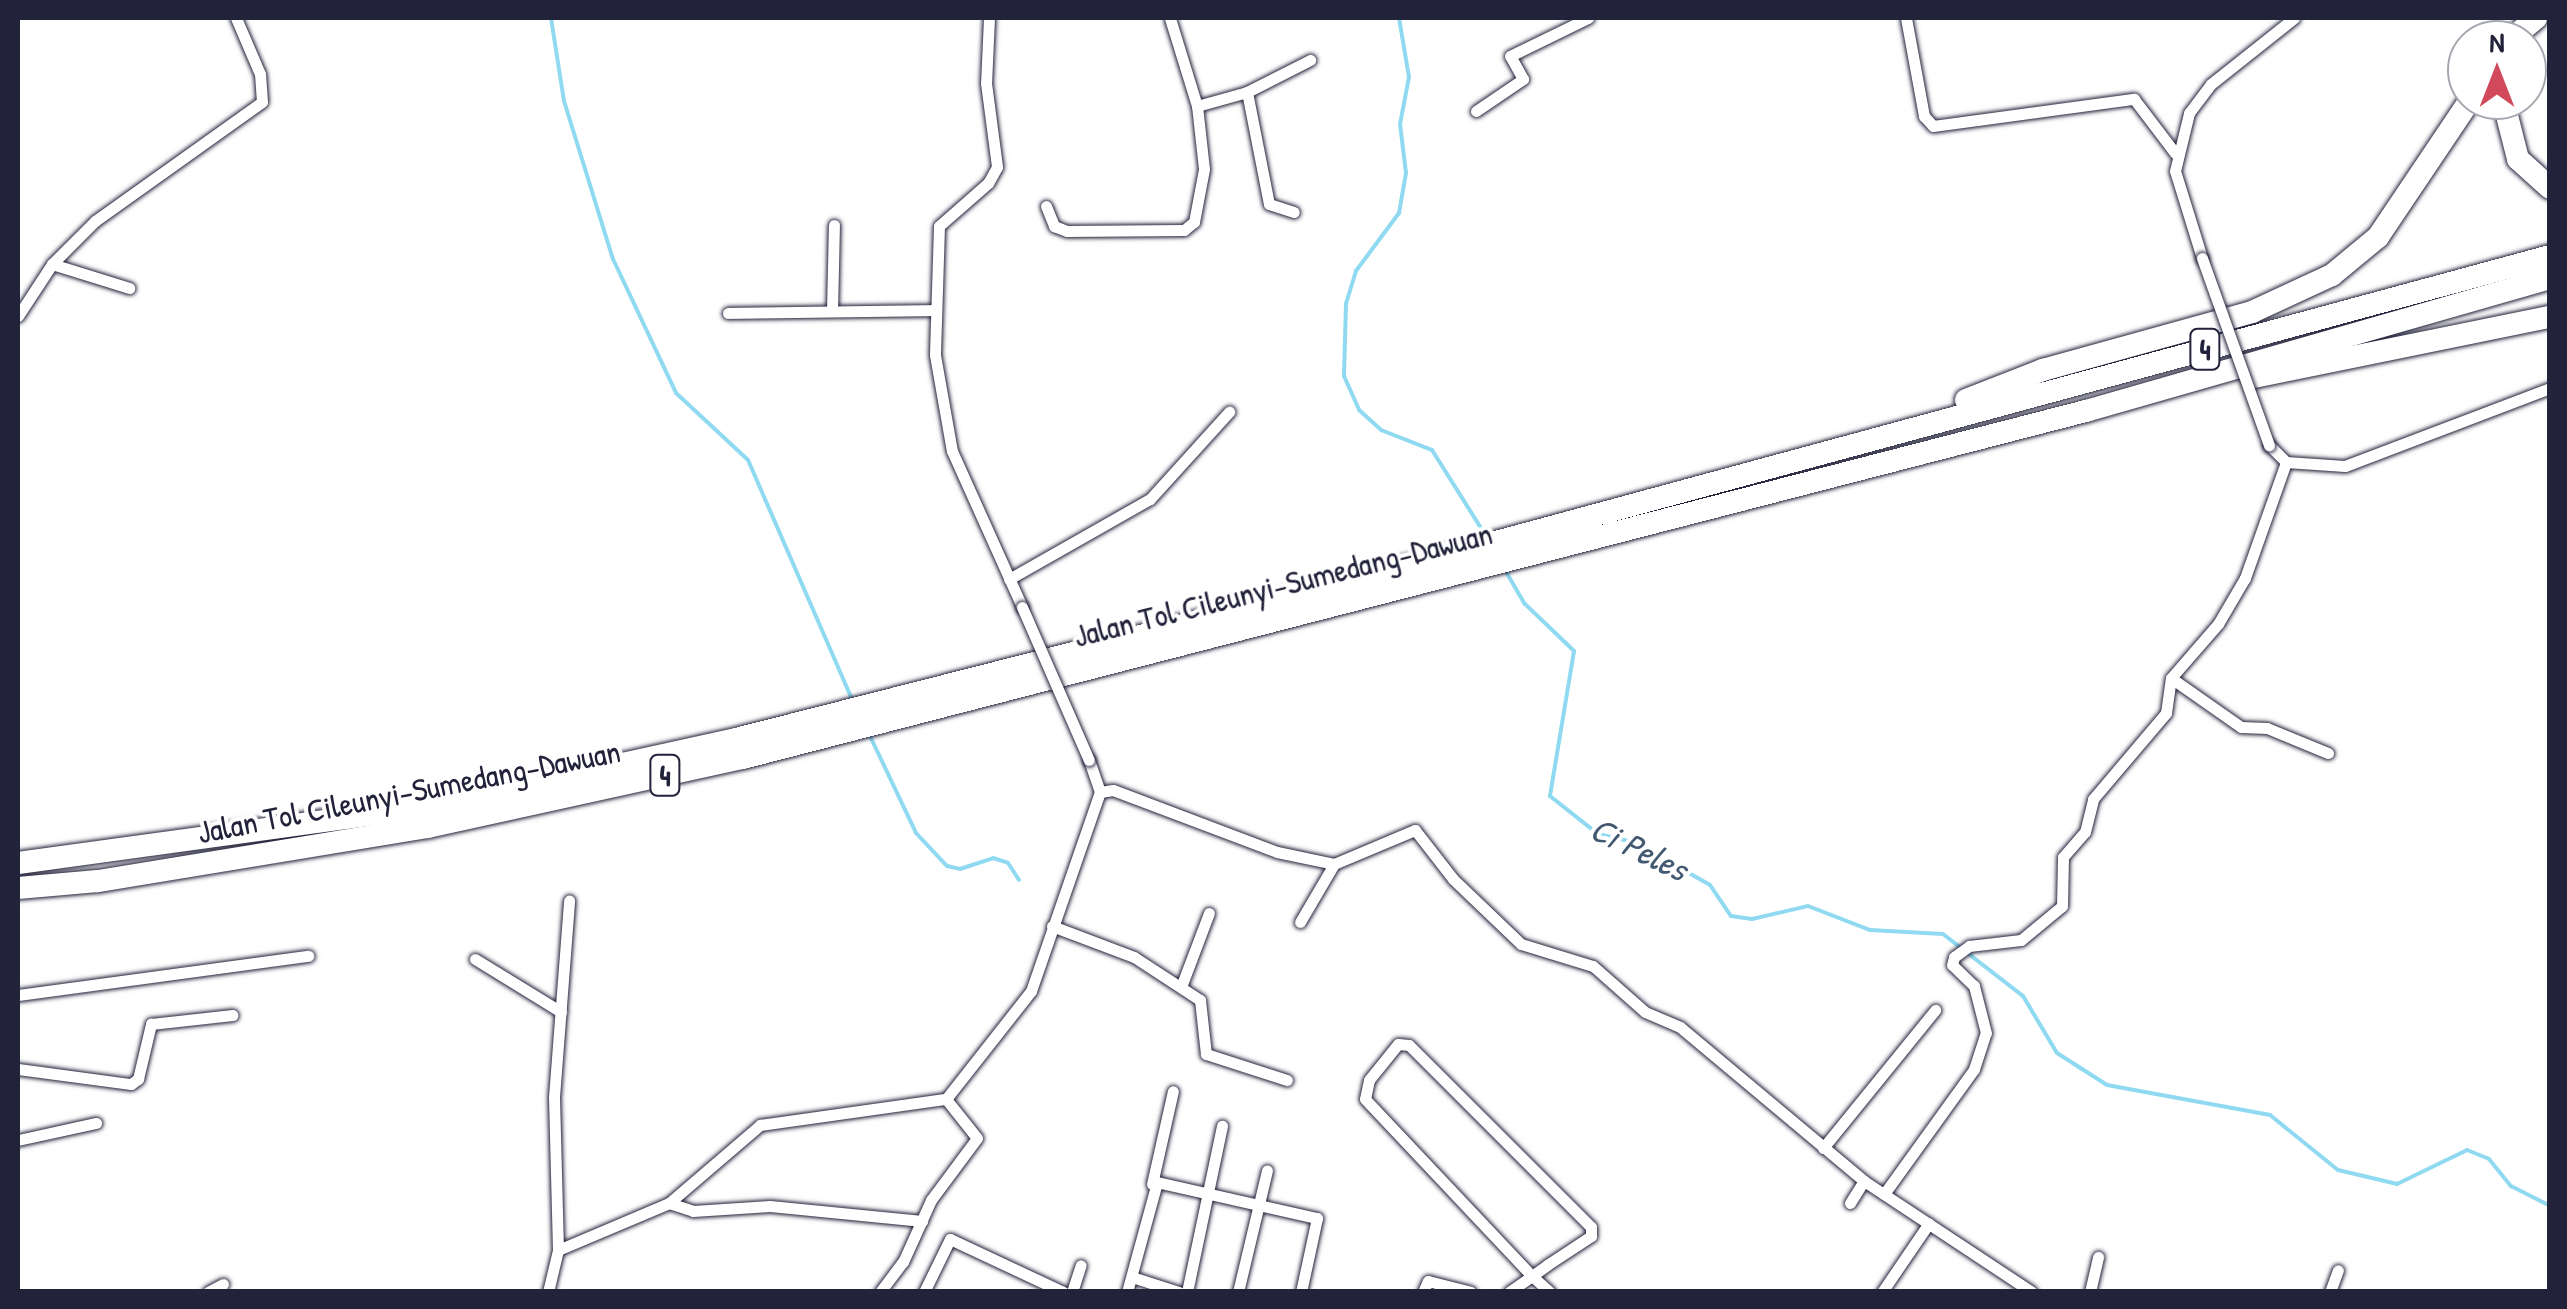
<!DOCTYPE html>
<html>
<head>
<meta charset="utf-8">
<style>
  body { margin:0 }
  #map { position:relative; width:2567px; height:1309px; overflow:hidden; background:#fff; font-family:"Patrick Hand",sans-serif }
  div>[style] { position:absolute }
  .stream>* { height:4px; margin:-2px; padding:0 2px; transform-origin:2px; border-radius:2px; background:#90daf1 }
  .roads { filter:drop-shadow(0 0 2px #22223b) drop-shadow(0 0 2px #22223b) }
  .street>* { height:11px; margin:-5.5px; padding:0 5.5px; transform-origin:5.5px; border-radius:5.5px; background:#fff }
  .highway>* { height:22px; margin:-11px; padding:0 11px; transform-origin:11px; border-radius:11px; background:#fff }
  .bridges { filter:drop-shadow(0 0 2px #22223b) drop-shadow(0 0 2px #22223b) }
  .street-bridge>* { height:11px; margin:-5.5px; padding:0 5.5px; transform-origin:5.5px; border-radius:5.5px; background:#fff }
  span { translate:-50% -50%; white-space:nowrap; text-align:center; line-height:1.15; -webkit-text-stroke:8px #fff; paint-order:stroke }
  .shield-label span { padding:2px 8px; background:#fff; border:2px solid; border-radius:8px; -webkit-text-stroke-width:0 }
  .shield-label { font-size:30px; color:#22223b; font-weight:700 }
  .street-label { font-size:32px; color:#22223b }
  .water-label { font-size:35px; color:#435972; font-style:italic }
  .frame { position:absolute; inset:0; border:20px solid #22223b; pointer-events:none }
  .north { position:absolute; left:2447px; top:20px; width:100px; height:100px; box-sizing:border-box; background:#fff; border:2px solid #a7a7b1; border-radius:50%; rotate:0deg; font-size:28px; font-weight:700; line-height:40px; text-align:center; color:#22223b }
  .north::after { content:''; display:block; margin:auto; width:35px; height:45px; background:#d1495b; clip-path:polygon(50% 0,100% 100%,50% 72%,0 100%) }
</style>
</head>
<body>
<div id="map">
  <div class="stream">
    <div style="left:551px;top:18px;width:84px;rotate:81.1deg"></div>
    <div style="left:564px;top:101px;width:165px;rotate:72.8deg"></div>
    <div style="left:613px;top:259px;width:148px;rotate:64.8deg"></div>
    <div style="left:676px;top:393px;width:98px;rotate:42.9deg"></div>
    <div style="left:748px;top:460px;width:263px;rotate:66.5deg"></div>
    <div style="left:1399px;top:18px;width:60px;rotate:80.4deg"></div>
    <div style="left:1409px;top:77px;width:48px;rotate:100.8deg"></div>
    <div style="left:1400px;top:124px;width:49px;rotate:83deg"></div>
    <div style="left:1406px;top:173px;width:41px;rotate:99.9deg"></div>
    <div style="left:1399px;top:213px;width:72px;rotate:126.6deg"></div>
    <div style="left:1356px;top:271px;width:34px;rotate:107deg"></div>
    <div style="left:1346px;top:303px;width:73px;rotate:91.6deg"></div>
    <div style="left:1344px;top:376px;width:37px;rotate:66deg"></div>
    <div style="left:1359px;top:410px;width:30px;rotate:42deg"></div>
    <div style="left:1381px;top:430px;width:55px;rotate:21.4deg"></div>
    <div style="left:1432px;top:450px;width:102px;rotate:57.9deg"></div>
    <div style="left:1505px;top:570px;width:39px;rotate:60deg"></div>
    <div style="left:1525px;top:604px;width:68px;rotate:43.8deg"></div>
    <div style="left:1574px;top:651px;width:147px;rotate:99.4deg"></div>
    <div style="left:1550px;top:796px;width:61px;rotate:38.4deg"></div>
    <div style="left:1598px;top:834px;width:37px;rotate:13deg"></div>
    <div style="left:1634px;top:842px;width:87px;rotate:29.5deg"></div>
    <div style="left:1710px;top:885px;width:37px;rotate:56deg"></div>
    <div style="left:1731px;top:916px;width:21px;rotate:8deg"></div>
    <div style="left:1752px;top:919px;width:57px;rotate:-13.1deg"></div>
    <div style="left:1808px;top:906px;width:66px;rotate:21.2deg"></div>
    <div style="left:1870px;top:930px;width:73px;rotate:3.1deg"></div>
    <div style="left:1943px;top:934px;width:101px;rotate:37.8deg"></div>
    <div style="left:2023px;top:996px;width:66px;rotate:59.2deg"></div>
    <div style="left:2057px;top:1053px;width:59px;rotate:32.6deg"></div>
    <div style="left:2107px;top:1085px;width:166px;rotate:10.4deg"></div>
    <div style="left:2270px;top:1115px;width:87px;rotate:39deg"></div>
    <div style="left:2338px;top:1170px;width:61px;rotate:13.3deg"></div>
    <div style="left:2397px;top:1184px;width:78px;rotate:-25.9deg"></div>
    <div style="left:2467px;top:1150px;width:24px;rotate:22deg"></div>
    <div style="left:2489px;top:1159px;width:35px;rotate:51deg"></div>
    <div style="left:2511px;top:1186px;width:44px;rotate:27.1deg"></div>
    <div style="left:870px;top:736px;width:107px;rotate:64.6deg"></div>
    <div style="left:916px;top:833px;width:45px;rotate:46.8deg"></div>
    <div style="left:947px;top:866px;width:13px;rotate:13deg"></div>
    <div style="left:960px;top:869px;width:35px;rotate:-18deg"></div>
    <div style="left:993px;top:858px;width:16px;rotate:18deg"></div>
    <div style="left:1008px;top:863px;width:20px;rotate:57deg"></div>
  </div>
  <div class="roads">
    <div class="street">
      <div style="left:989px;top:18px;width:65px;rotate:92.6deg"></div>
      <div style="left:986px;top:83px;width:85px;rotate:82.5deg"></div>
      <div style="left:997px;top:167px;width:18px;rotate:119deg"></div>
      <div style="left:988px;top:183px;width:65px;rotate:138.7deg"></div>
      <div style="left:939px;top:226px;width:129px;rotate:91.8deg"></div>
      <div style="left:935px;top:355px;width:97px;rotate:80deg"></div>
      <div style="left:952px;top:451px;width:171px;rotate:65.8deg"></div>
      <div style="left:1906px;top:18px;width:100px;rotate:79.6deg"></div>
      <div style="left:1924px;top:116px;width:13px;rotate:48deg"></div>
      <div style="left:1933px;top:126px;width:203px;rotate:-7.7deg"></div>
      <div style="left:2134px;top:99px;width:68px;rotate:52.8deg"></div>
      <div style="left:1247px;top:92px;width:114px;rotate:78.9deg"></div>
      <div style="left:1269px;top:204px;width:26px;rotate:18deg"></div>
      <div style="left:1197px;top:106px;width:52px;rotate:-15.6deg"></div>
      <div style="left:1247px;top:92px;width:71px;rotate:-26.9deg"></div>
      <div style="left:1476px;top:111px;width:57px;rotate:-34.2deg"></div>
      <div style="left:1523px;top:79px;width:26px;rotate:-119deg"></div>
      <div style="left:1510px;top:56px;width:87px;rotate:-26deg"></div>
      <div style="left:1046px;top:206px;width:22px;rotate:68deg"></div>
      <div style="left:1054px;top:226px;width:14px;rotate:21deg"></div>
      <div style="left:1067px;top:231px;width:117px;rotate:-0.5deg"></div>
      <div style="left:1184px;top:230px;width:13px;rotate:-39deg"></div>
      <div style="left:1194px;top:222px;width:54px;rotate:-79.3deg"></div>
      <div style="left:1204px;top:169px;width:63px;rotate:-96.3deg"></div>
      <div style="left:1197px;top:106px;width:92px;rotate:-107.1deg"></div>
      <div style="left:2202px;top:258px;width:91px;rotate:-107.2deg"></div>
      <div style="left:2175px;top:171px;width:60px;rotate:-76.4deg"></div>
      <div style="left:2189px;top:113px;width:36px;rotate:-53deg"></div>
      <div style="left:2211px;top:84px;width:106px;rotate:-38.5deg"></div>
      <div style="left:52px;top:264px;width:81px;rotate:17.3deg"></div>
      <div style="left:832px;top:311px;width:86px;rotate:-88.7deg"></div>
      <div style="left:728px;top:313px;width:207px;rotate:-0.8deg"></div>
      <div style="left:18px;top:316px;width:62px;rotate:-56.8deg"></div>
      <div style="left:52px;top:264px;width:61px;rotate:-45deg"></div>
      <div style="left:95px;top:221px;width:205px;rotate:-35.5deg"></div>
      <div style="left:262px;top:102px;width:28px;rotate:-94deg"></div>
      <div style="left:260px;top:74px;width:61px;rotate:-113.2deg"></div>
      <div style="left:2269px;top:445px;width:24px;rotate:45deg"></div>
      <div style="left:2286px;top:462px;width:59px;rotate:3.9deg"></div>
      <div style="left:2345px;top:466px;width:219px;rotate:-20.8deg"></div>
      <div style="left:1009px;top:579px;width:162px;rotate:-29.6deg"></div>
      <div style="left:1150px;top:499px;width:118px;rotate:-47.8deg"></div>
      <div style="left:2171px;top:678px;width:85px;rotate:35deg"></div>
      <div style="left:2241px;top:727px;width:26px;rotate:2deg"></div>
      <div style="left:2267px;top:728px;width:66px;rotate:22.3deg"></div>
      <div style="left:1100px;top:792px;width:13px;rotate:-9deg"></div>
      <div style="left:1113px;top:790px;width:175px;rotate:20.7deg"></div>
      <div style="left:1277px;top:852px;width:58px;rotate:11.9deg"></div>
      <div style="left:1334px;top:864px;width:88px;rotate:-22.8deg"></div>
      <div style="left:1415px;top:830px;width:62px;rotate:52.2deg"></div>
      <div style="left:1453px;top:879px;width:94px;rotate:43.7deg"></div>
      <div style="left:1521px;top:944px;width:75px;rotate:17deg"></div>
      <div style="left:1593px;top:966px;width:69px;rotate:41.5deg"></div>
      <div style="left:1645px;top:1012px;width:38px;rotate:23deg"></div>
      <div style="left:1680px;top:1027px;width:240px;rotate:39.9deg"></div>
      <div style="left:1864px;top:1181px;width:201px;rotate:33.5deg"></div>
      <div style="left:1300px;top:922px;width:67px;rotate:-59.6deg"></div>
      <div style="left:1052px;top:926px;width:88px;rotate:20.7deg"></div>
      <div style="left:1134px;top:957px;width:79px;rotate:33.1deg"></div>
      <div style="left:1200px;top:1000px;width:54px;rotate:83.7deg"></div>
      <div style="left:1206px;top:1054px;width:85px;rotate:17.8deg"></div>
      <div style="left:475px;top:959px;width:101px;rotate:31.6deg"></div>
      <div style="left:1181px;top:987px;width:79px;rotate:-69.3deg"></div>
      <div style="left:18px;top:995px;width:293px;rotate:-7.7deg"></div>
      <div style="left:18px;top:1069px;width:114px;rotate:7.6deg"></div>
      <div style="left:131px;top:1084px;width:9px;rotate:-36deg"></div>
      <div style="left:138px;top:1079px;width:57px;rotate:-76.7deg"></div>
      <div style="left:151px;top:1024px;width:82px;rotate:-6.3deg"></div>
      <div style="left:18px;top:1140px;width:80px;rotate:-12.3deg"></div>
      <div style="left:1823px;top:1148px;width:178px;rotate:-50.9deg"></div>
      <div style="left:1152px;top:1184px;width:95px;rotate:-77.3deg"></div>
      <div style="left:1884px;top:1194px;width:154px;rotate:-54.2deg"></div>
      <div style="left:1974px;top:1069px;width:38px;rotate:-72deg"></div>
      <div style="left:1986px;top:1033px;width:49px;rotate:-104.3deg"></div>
      <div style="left:1974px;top:986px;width:30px;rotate:-136deg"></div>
      <div style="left:1952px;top:965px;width:8px;rotate:-76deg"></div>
      <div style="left:1954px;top:957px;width:19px;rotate:-36deg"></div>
      <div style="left:1969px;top:946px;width:52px;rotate:-6.6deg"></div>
      <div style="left:2021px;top:940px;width:53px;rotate:-39.7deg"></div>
      <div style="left:2062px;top:906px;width:49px;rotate:-88.8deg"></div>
      <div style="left:2063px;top:857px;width:33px;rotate:-49deg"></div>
      <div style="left:2085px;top:832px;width:34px;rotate:-76deg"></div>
      <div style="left:2093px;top:799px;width:113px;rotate:-49.7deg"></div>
      <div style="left:2166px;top:713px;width:35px;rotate:-82deg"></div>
      <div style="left:2171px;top:678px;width:72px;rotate:-49deg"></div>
      <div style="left:2218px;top:624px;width:53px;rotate:-59.6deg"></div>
      <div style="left:2245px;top:578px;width:123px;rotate:-70.5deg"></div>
      <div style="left:669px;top:1203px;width:25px;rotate:18deg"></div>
      <div style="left:693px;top:1211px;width:77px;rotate:-3.7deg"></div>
      <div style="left:770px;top:1206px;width:153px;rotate:5.6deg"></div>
      <div style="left:1850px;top:1203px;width:26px;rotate:-58deg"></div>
      <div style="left:558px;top:1250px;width:121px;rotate:-22.9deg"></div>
      <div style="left:669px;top:1203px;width:120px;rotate:-40.6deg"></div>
      <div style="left:760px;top:1125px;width:188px;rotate:-8deg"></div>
      <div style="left:946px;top:1099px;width:137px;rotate:-51.8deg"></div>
      <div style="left:1031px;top:991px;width:211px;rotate:-70.9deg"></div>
      <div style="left:1100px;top:792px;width:34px;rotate:-109deg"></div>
      <div style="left:1132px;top:1277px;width:49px;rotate:17.7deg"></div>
      <div style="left:208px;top:1292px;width:17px;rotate:-28deg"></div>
      <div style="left:548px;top:1292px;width:43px;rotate:-76.6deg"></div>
      <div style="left:558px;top:1250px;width:153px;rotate:-91.5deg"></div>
      <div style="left:554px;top:1097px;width:197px;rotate:-85.6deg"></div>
      <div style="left:880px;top:1292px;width:38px;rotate:-53deg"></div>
      <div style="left:903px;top:1262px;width:68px;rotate:-65.7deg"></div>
      <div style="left:931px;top:1200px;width:77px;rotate:-53.4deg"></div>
      <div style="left:977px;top:1138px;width:50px;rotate:-128.5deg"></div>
      <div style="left:924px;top:1292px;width:59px;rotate:-63.9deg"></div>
      <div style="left:950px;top:1239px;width:125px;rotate:25.1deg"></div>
      <div style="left:1072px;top:1292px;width:28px;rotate:-72deg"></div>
      <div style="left:1127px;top:1292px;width:114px;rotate:-74.7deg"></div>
      <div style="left:1157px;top:1182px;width:164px;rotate:12.7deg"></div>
      <div style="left:1317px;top:1218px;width:76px;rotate:102.2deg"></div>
      <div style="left:1187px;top:1292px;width:170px;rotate:-78.1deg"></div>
      <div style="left:1238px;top:1292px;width:125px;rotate:-76.6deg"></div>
      <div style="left:1423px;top:1292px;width:12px;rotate:-66deg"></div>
      <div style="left:1428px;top:1281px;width:44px;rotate:14.3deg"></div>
      <div style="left:1509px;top:1292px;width:28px;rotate:-35deg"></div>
      <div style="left:1532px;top:1276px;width:19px;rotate:-36deg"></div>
      <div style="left:1547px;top:1265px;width:53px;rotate:-33.4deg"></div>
      <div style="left:1591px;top:1236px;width:9px;rotate:-90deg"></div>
      <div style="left:1591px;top:1227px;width:257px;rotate:-135deg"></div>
      <div style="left:1409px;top:1045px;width:11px;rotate:-175deg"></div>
      <div style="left:1398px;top:1044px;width:46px;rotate:128.9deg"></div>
      <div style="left:1369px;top:1080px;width:19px;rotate:102deg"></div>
      <div style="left:1365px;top:1099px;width:243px;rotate:46.7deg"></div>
      <div style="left:1532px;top:1276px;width:24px;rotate:42deg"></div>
      <div style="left:1882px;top:1292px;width:83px;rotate:-55.7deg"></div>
      <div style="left:2090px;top:1292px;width:36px;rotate:-77deg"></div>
      <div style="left:2330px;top:1292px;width:23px;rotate:-70deg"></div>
    </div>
    <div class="highway">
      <div style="left:2510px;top:40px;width:34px;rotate:-40deg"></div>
      <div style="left:2503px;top:100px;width:61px;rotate:75.7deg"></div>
      <div style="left:2518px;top:159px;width:43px;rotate:42.2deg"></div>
      <div style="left:2254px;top:377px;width:302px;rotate:-11.5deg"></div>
      <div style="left:1966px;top:400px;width:83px;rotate:-21.3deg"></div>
      <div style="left:2043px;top:370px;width:217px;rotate:-15.5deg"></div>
      <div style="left:2252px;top:312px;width:88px;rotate:-24.8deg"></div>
      <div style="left:2332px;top:275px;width:60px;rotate:-39.6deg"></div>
      <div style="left:2378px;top:237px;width:165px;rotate:-56.1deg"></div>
      <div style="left:18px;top:863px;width:413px;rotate:-7.8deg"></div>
      <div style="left:427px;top:807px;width:316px;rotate:-12.4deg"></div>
      <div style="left:736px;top:739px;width:579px;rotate:-14.3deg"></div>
      <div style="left:1297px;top:596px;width:1298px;rotate:-15.18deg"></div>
      <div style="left:18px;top:888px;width:80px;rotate:-5deg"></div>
      <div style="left:98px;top:881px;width:334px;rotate:-9.3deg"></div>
      <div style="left:428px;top:827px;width:322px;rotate:-12.4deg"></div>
      <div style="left:743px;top:758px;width:1387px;rotate:-14.49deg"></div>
      <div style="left:2086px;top:411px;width:483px;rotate:-16deg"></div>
    </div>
  </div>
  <div class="bridges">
    <div class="street-bridge">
      <div style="left:2202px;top:258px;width:199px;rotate:70.3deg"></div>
      <div style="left:1022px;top:607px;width:167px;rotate:66.4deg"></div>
    </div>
  </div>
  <div class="shield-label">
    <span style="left:2205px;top:349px">4</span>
    <span style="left:665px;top:775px">4</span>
  </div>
  <div class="street-label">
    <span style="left:1283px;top:585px;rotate:-14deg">Jalan Tol Cileunyi–Sumedang–Dawuan</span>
    <span style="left:409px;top:792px;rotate:-11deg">Jalan Tol Cileunyi–Sumedang–Dawuan</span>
  </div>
  <div class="water-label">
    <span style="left:1639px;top:849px;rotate:26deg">Ci Peles</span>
  </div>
  <div class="frame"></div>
  <div class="north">N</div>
</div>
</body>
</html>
